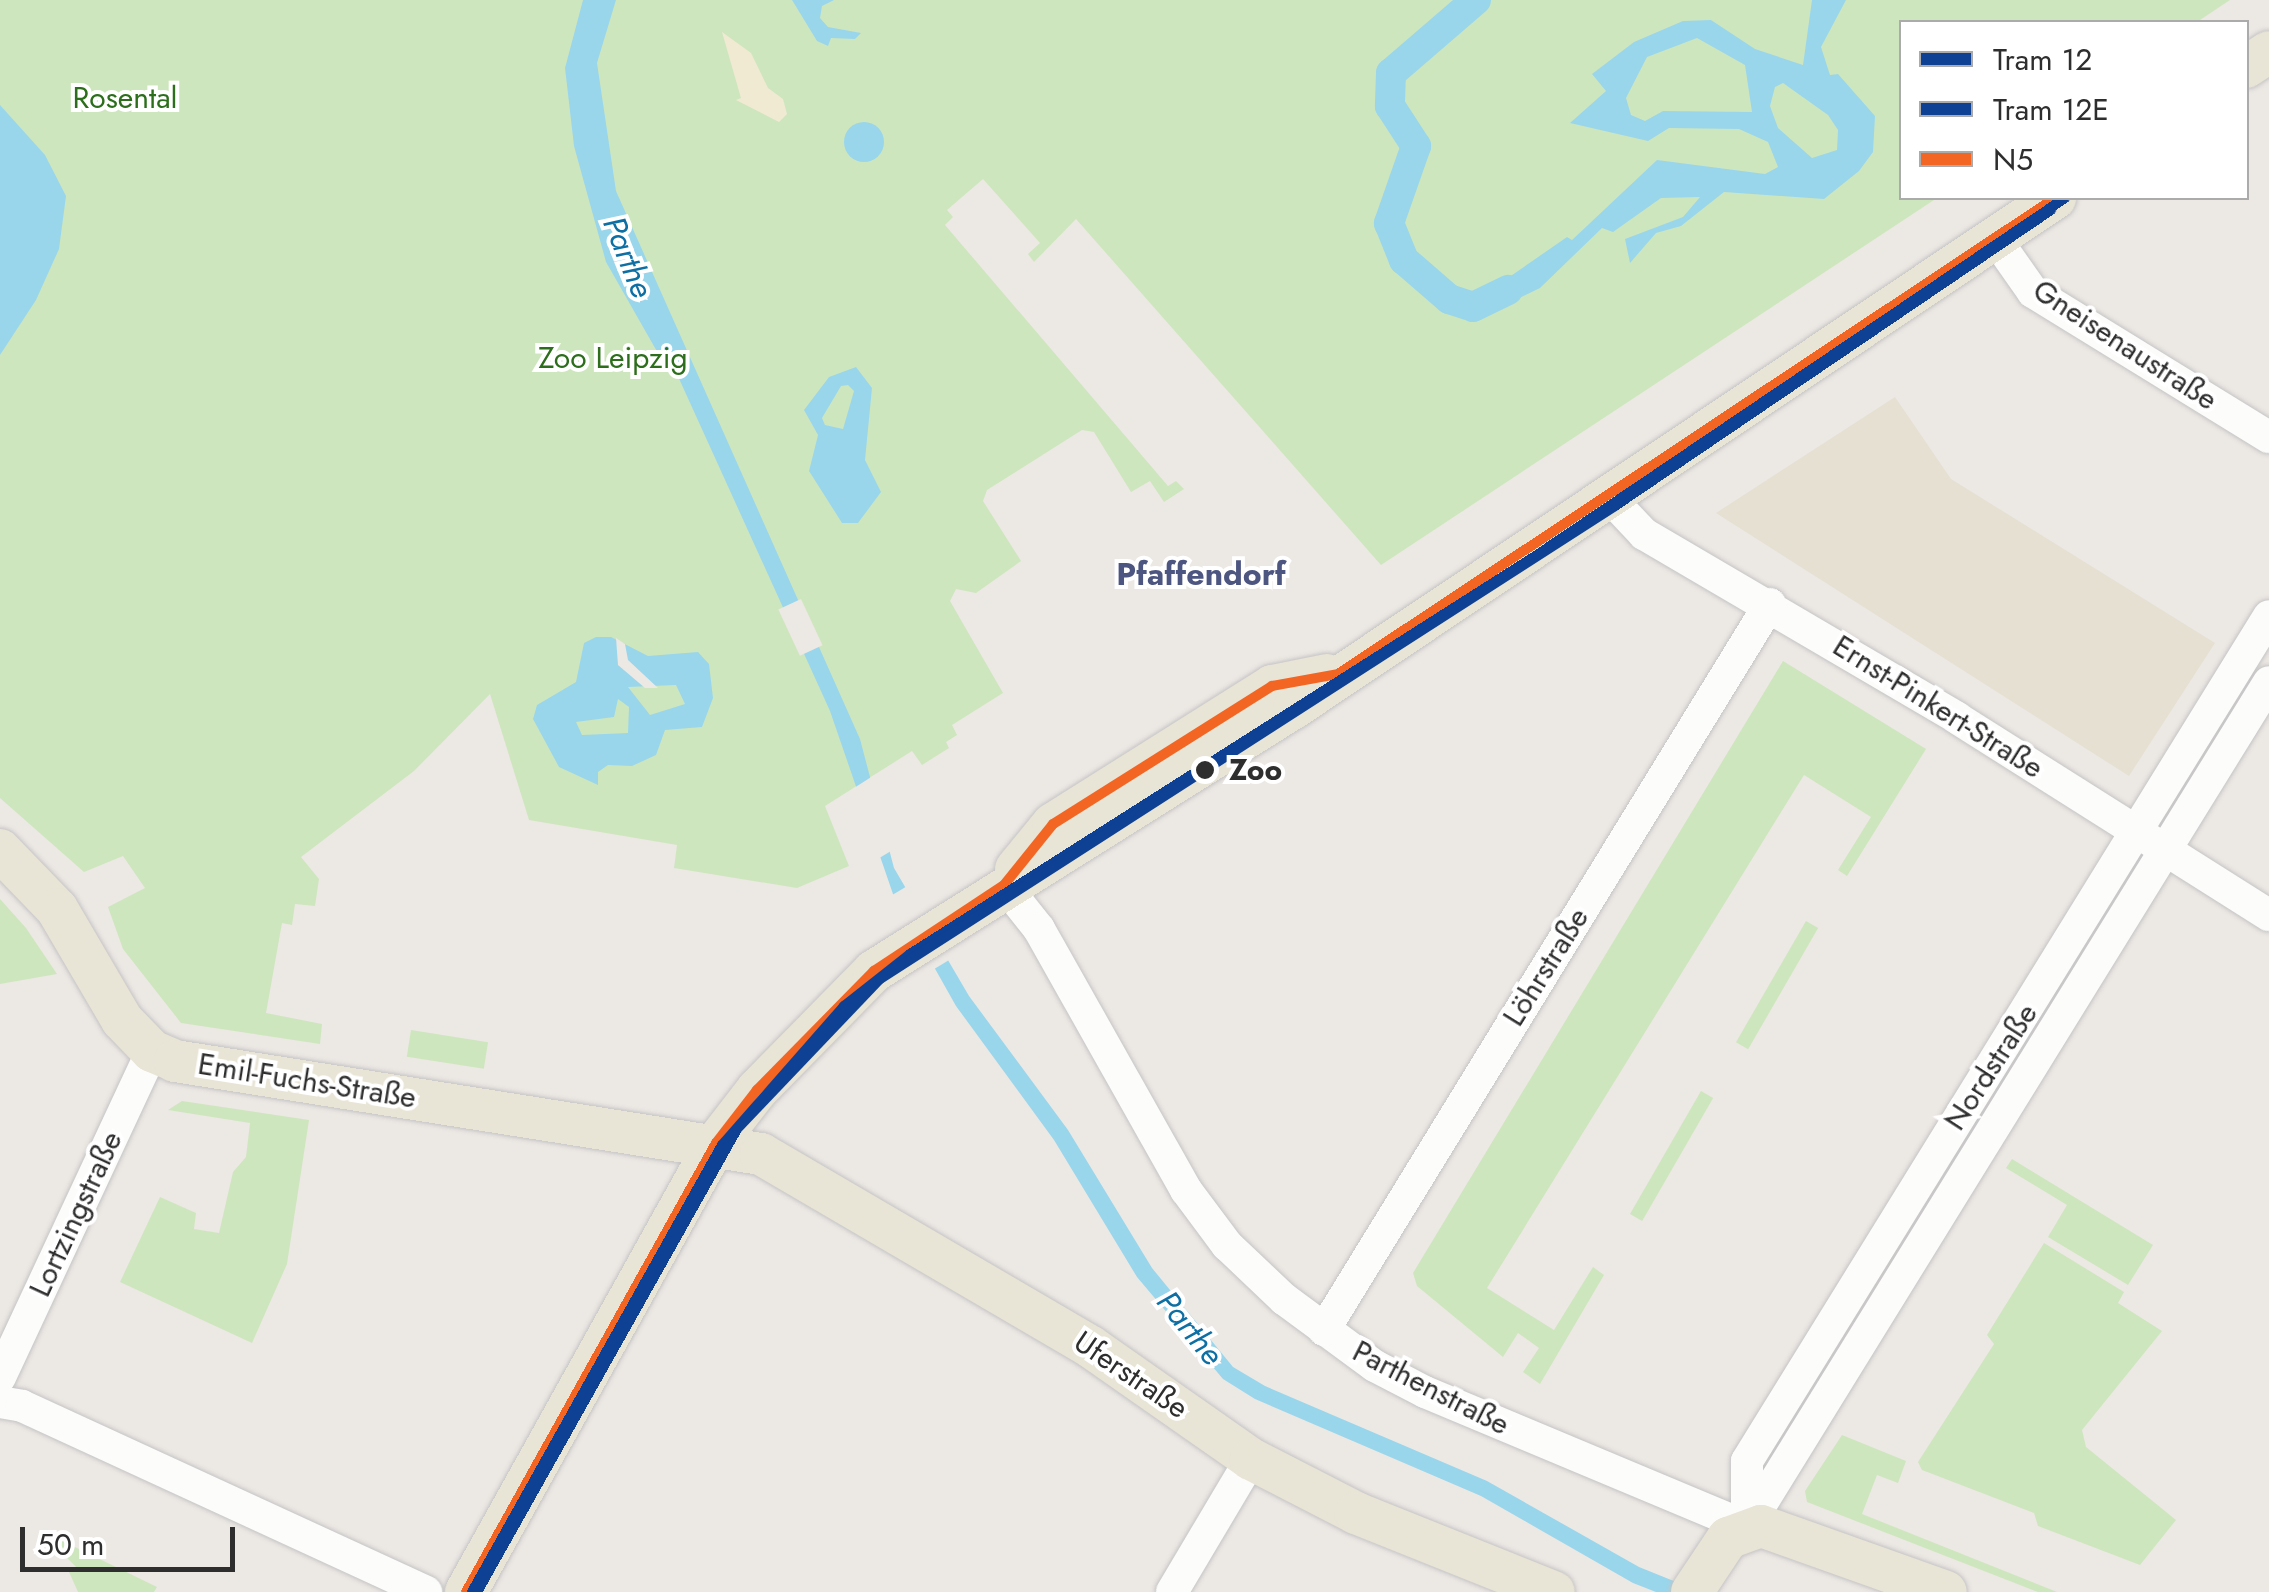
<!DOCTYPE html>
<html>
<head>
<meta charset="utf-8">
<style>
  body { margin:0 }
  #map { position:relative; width:2269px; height:1592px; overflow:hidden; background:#ece8e4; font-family:Jost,sans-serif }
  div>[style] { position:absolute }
  .education>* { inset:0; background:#e6e0d3 }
  .green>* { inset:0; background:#cee6be; transform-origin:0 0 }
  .sand>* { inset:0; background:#f0ead3 }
  .water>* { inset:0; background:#99d6ec }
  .round { border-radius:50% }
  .pier>* { inset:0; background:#ece8e4; transform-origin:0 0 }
  .canal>* { height:30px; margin:-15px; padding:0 15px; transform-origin:15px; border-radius:15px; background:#99d6ec }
  .roads { filter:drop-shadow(0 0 2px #c5c4c5) drop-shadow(0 0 2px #c5c4c5) }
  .minor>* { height:32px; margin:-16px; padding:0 16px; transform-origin:16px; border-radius:16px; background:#fcfcfb }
  .major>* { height:42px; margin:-21px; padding:0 21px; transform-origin:21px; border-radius:21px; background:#e8e4d6 }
  .bus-1>* { height:10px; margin:-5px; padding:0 5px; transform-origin:5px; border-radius:5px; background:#f26522 }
  .tram-1>* { height:10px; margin:-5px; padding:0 5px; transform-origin:5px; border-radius:5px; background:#0e4094 }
  .tram-2>* { height:10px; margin:-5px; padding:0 5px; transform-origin:5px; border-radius:5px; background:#0e4094 }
  .dots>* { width:28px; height:28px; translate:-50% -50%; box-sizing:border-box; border:5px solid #fff; border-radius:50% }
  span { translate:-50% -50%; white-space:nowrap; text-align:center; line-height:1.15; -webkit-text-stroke:8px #fff; paint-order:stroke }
  .park-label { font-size:30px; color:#2c6e1b }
  .street-label { font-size:30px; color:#2e2e2e }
  .stop-label { font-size:30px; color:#2e2e2e; font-weight:700 }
  .left { translate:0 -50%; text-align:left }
  .water-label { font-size:32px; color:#0d6fa3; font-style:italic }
  .neighbourhood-label { font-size:32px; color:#4d5680; font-weight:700 }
  .legend { position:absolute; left:1899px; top:20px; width:350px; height:180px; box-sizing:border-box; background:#fff; border:2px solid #ababab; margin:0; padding:12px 18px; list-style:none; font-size:30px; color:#2e2e2e }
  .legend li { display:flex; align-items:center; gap:20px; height:50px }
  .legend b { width:50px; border:2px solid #ababab }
  .scale { position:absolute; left:20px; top:1527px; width:215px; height:45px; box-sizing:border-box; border:5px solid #2e2e2e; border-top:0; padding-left:12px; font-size:30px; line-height:35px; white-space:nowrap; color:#2e2e2e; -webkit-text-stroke:8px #fff; paint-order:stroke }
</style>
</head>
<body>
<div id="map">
  <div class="education">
    <div style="clip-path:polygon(1895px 397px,1951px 479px,2215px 643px,2129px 776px,1716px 513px)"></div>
  </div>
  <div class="green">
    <div style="clip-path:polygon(0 0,2230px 0,2197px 22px,1902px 22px,1902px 198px,1937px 198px,1381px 565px,1076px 219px,1034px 262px,1028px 254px,1040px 243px,983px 179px,947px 210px,953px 217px,945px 225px,1168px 486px,1176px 481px,1184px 489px,1164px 502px,1150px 481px,1131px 492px,1094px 432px,1082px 430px,987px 490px,983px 501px,1021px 561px,976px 593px,956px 589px,950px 601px,1003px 693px,952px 725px,957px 735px,946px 742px,949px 748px,922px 765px,912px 751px,825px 806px,849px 866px,797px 888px,674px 868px,677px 845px,529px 820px,490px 694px,414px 771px,301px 857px,319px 879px,315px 906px,295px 904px,292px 925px,282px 923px,266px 1013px,322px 1024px,320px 1044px,181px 1023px,123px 949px,108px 907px,145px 888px,123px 856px,84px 872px,0 798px)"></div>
    <div style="clip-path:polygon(1783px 661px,1926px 749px,1847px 876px,1838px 870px,1871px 817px,1804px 775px,1487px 1288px,1554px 1330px,1593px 1267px,1604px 1275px,1540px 1384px,1523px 1372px,1539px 1348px,1518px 1333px,1503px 1357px,1417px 1286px,1413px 1273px)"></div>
    <div style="clip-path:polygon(0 899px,26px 928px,57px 974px,0 984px)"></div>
    <div style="left:1806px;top:921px;width:14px;height:140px;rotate:30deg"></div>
    <div style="left:411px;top:1030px;width:78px;height:27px;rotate:9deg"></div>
    <div style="left:1701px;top:1091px;width:14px;height:142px;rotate:30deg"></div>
    <div style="clip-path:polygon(182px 1101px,309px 1120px,287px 1264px,252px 1343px,120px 1282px,160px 1197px,196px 1213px,194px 1229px,219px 1233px,233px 1172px,246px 1157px,250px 1123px,168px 1110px)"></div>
    <div style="clip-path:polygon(2012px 1159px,2153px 1245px,2128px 1285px,2048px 1237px,2067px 1205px,2006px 1168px)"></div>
    <div style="clip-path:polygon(2044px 1243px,2124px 1292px,2118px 1303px,2162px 1331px,2082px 1430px,2086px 1447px,2176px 1520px,2140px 1565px,2038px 1526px,2034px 1513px,1922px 1470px,1918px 1462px,1994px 1344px,1987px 1335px)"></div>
    <div style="clip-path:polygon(1842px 1435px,1906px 1461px,1898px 1483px,1877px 1475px,1862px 1514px,2057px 1592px,2038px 1592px,1807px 1502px,1805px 1491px)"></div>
    <div style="clip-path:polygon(40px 1530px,157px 1587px,154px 1592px,78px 1592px,69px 1572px,77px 1568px)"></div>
  </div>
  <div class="sand">
    <div style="clip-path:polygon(722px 32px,751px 53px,768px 88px,783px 99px,787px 114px,779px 122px,736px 100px,741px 98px)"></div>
  </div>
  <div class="water">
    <div style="clip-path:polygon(583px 0,616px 0,597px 63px,616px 191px,860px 739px,894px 868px,969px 996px,1068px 1130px,1152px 1268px,1233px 1367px,1265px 1386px,1487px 1481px,1639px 1567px,1701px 1592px,1656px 1592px,1633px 1583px,1481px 1496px,1255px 1399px,1223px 1379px,1137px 1277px,1054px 1140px,956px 1006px,893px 894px,830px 711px,676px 372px,663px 362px,606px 262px,574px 146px,565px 68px)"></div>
    <div style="clip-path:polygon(792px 0,834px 0,822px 6px,820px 18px,828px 27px,861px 33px,855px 39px,831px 38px,828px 46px,817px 41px)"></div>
    <div style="clip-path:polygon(evenodd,1812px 0,1846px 0,1821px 47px,1830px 75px,1838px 74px,1875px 116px,1873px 152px,1859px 171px,1824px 199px,1724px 192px,1681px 226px,1656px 233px,1630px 263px,1625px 239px,1683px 217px,1700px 197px,1661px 198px,1613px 232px,1602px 228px,1540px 288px,1515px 300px,1502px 282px,1567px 237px,1572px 240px,1657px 160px,1765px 174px,1778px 167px,1768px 142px,1739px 129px,1669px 128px,1648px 141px,1570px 123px,1606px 91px,1592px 74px,1634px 42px,1683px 21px,1711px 20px,1755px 49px,1803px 65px,1812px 0,1697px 38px,1745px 65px,1752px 112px,1663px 111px,1645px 121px,1631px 115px,1626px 98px,1647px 57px,1697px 38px,1812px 0,1783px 83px,1828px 115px,1838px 130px,1837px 150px,1812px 158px,1778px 128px,1770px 106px,1775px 87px,1783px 83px)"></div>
    <div style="clip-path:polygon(0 105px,45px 155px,66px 196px,59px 249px,36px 300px,0 355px)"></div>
    <div class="round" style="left:844px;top:122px;width:40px;height:40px"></div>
    <div style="clip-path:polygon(evenodd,856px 367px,872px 388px,865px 460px,881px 492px,858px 523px,842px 523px,809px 471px,818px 435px,804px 410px,829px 377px,856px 367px,848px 385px,854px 391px,843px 429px,825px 425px,822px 418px,841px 386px,848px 385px)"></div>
    <div style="clip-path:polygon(evenodd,596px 637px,611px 637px,648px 656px,698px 652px,709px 664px,713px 698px,702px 727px,665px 730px,656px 755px,632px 766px,608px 765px,598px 772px,598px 785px,559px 767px,533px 719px,537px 705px,576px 682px,584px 643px,596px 637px,676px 685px,685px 704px,650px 715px,628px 687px,676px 685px,596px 637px,618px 699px,629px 707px,628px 733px,582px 735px,576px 722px,614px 717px,618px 699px)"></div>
  </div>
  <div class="pier">
    <div style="left:801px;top:599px;width:51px;height:25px;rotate:65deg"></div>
    <div style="clip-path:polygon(616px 638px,625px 644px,628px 660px,658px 688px,645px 688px,618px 665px)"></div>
    <div style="clip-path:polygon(876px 774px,896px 848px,876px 860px,854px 788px)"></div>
    <div style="left:909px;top:885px;width:85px;height:24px;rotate:59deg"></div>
  </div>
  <div class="canal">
    <div style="left:1476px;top:0;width:112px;rotate:139.3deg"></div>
    <div style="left:1391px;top:73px;width:33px;rotate:92deg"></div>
    <div style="left:1390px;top:106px;width:48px;rotate:57deg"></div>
    <div style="left:1416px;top:146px;width:82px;rotate:109.3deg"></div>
    <div style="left:1389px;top:223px;width:40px;rotate:68deg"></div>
    <div style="left:1404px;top:260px;width:60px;rotate:40.9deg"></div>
    <div style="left:1449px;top:299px;width:25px;rotate:18deg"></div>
    <div style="left:1473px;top:307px;width:39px;rotate:-26deg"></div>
  </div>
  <div class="roads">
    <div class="minor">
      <div style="left:1995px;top:238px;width:66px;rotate:54.9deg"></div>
      <div style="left:2033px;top:292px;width:277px;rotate:31.6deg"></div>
      <div style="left:1610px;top:498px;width:50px;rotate:46.6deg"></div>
      <div style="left:1644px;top:534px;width:363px;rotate:30.4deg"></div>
      <div style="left:1957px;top:718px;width:369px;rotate:32.3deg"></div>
      <div style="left:1004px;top:885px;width:56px;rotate:51.5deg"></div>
      <div style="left:1039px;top:929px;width:300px;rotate:60.6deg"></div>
      <div style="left:1186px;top:1190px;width:69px;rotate:53.3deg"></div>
      <div style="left:1227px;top:1245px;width:79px;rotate:43.5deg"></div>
      <div style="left:1284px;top:1299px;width:113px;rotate:36.4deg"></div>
      <div style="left:1375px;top:1366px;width:56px;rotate:27.5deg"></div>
      <div style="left:1425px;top:1392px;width:349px;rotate:22.7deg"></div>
      <div style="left:1324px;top:1330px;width:852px;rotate:-58.44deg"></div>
      <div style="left:0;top:1377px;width:360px;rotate:-65deg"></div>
      <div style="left:0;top:1402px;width:22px;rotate:10deg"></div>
      <div style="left:22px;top:1406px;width:445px;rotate:24.7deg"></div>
      <div style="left:1747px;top:1527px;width:66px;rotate:-90deg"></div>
      <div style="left:1747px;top:1461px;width:993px;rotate:-58.29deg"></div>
      <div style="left:1747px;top:1527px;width:993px;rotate:-58.29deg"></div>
      <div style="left:1172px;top:1592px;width:155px;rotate:-59.3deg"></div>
    </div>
    <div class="major">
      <div style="left:2246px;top:67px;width:27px;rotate:-33deg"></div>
      <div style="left:0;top:850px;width:82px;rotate:46deg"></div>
      <div style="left:57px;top:909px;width:129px;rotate:59.6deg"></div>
      <div style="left:122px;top:1020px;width:43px;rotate:45.9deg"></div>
      <div style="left:152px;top:1051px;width:25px;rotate:23deg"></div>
      <div style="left:175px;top:1061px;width:593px;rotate:9.02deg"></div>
      <div style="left:761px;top:1154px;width:382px;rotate:30.3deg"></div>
      <div style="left:1091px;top:1347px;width:195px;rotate:35deg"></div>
      <div style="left:1251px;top:1459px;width:118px;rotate:27.2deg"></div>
      <div style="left:1356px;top:1513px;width:213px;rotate:21.8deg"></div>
      <div style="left:1016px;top:869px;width:58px;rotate:-50.6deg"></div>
      <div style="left:1053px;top:824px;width:259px;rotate:-32.2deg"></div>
      <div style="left:1272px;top:686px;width:56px;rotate:-11.3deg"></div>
      <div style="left:466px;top:1592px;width:514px;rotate:-60.89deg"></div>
      <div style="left:716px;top:1143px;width:67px;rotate:-52.3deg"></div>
      <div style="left:757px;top:1090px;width:167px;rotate:-45.5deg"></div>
      <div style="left:874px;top:971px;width:497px;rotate:-32.1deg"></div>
      <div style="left:1295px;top:707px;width:915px;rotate:-33.81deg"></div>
      <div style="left:1692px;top:1592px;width:65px;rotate:-56.3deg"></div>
      <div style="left:1728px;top:1538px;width:35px;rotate:-20deg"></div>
      <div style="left:1761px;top:1526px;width:196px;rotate:19.6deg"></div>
    </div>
  </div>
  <div class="bus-1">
    <div style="left:466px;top:1592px;width:514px;rotate:-60.89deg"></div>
    <div style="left:716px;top:1143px;width:67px;rotate:-52.3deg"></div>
    <div style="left:757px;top:1090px;width:167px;rotate:-45.5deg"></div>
    <div style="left:874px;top:971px;width:156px;rotate:-33.5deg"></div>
    <div style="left:1004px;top:885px;width:78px;rotate:-51.2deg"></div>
    <div style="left:1053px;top:824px;width:259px;rotate:-32.2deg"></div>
    <div style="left:1272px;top:686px;width:67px;rotate:-10.3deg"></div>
    <div style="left:1338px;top:674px;width:861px;rotate:-33.58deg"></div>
  </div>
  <div class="tram-1">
    <div style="left:472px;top:1592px;width:512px;rotate:-60.78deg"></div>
    <div style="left:722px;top:1145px;width:185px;rotate:-48.7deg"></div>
    <div style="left:844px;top:1006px;width:84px;rotate:-38.2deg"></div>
    <div style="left:910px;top:954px;width:740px;rotate:-32.47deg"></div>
    <div style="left:1534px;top:557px;width:641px;rotate:-34.06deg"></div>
  </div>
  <div class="tram-2">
    <div style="left:477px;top:1592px;width:531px;rotate:-60.68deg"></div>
    <div style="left:737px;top:1129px;width:207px;rotate:-46.4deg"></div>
    <div style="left:880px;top:979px;width:874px;rotate:-32.76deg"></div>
    <div style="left:1615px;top:506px;width:527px;rotate:-34.17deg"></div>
  </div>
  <div class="dots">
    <div style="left:1205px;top:770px;background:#2e2e2e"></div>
  </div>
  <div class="park-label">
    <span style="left:125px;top:98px">Rosental</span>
    <span style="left:613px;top:358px">Zoo Leipzig</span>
  </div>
  <div class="street-label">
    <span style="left:2125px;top:345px;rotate:33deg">Gneisenaustraße</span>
    <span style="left:1938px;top:707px;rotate:32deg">Ernst-Pinkert-Straße</span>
    <span style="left:1546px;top:967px;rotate:-58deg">Löhrstraße</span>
    <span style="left:1991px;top:1067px;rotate:-57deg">Nordstraße</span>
    <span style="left:307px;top:1081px;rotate:9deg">Emil-Fuchs-Straße</span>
    <span style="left:76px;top:1214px;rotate:-65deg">Lortzingstraße</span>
    <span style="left:1131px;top:1375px;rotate:34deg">Uferstraße</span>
    <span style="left:1431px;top:1388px;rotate:27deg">Parthenstraße</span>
  </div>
  <div class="stop-label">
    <span class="left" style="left:1229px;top:770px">Zoo</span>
  </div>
  <div class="water-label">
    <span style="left:628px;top:257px;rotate:68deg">Parthe</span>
    <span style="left:1190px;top:1328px;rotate:51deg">Parthe</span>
  </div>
  <div class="neighbourhood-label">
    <span style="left:1201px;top:574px">Pfaffendorf</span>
  </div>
  <ul class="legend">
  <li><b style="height:12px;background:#0e4094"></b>Tram 12</li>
  <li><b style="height:12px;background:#0e4094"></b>Tram 12E</li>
  <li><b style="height:12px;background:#f26522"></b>N5</li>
  </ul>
  <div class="scale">50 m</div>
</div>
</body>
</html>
